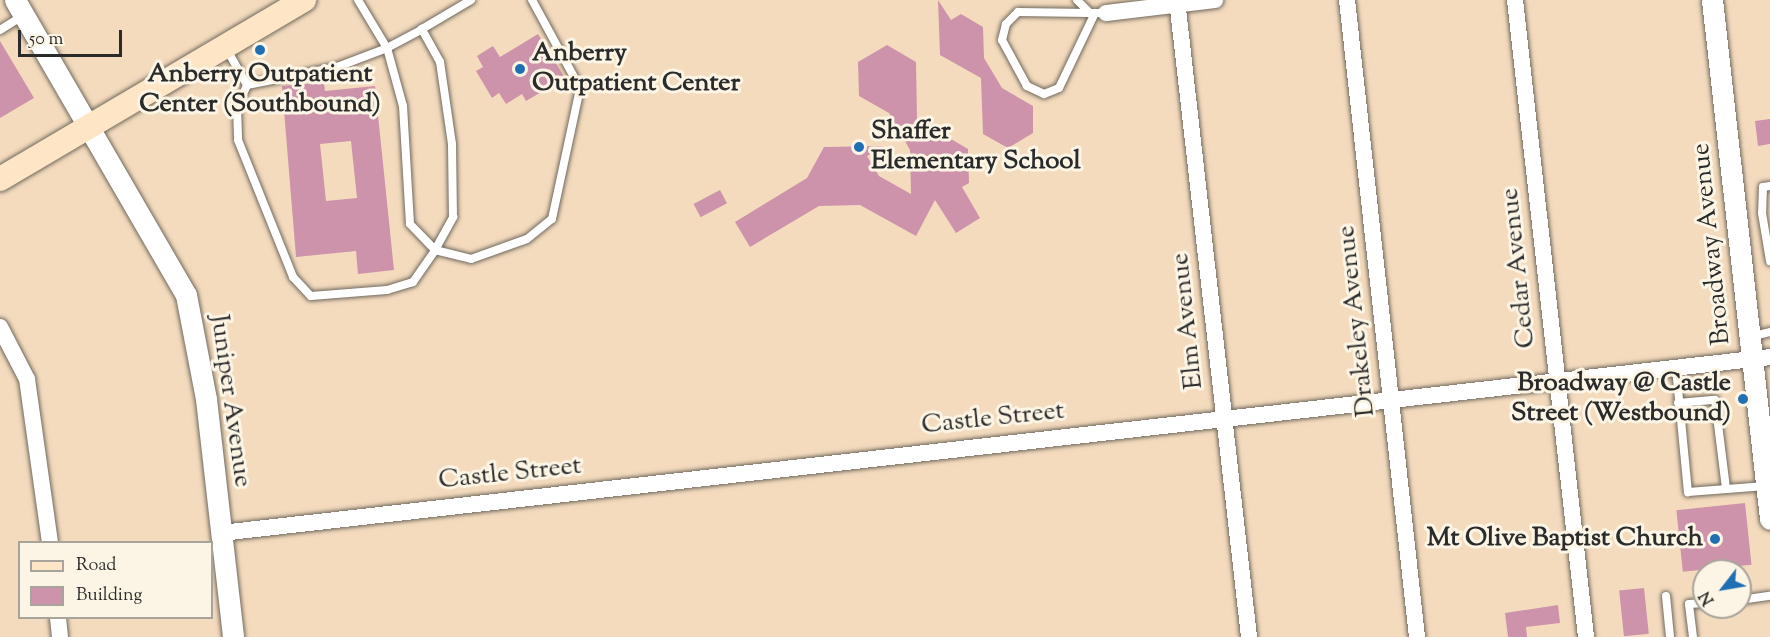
<!DOCTYPE html>
<html>
<head>
<meta charset="utf-8">
<style>
  body { margin:0 }
  #map { position:relative; width:1770px; height:637px; overflow:hidden; background:#f4dbbe; font-family:"Sorts Mill Goudy",serif }
  div>[style] { position:absolute }
  .building>* { inset:0; background:#cd93aa; transform-origin:0 0 }
  .roads { filter:drop-shadow(0 0 2px #71695e) drop-shadow(0 0 2px #71695e) }
  .service>* { height:8px; margin:-4px; padding:0 4px; transform-origin:4px; border-radius:4px; background:#fff }
  .minor>* { height:16px; margin:-8px; padding:0 8px; transform-origin:8px; border-radius:8px; background:#fff }
  .tertiary>* { height:21px; margin:-10.5px; padding:0 10.5px; transform-origin:10.5px; border-radius:10.5px; background:#fff }
  .secondary>* { height:24px; margin:-12px; padding:0 12px; transform-origin:12px; border-radius:12px; background:#fde5c5 }
  .dots>* { width:16px; height:16px; translate:-50% -50%; box-sizing:border-box; border:3px solid #fcf5e5; border-radius:50% }
  span { translate:-50% -50%; white-space:nowrap; text-align:center; line-height:1.15; -webkit-text-stroke:6px #fcf5e5; paint-order:stroke }
  .poi-label { font-size:26px; color:#2b2b2b; font-weight:700 }
  .left { translate:0 -50%; text-align:left }
  .right { translate:-100% -50%; text-align:right }
  .street-label { font-size:26px; color:#2b2b2b }
  .legend { position:absolute; left:18px; top:541px; width:195px; height:78px; box-sizing:border-box; background:#fcf5e5; border:2px solid #a8a49b; margin:0; padding:8px 10px; list-style:none; font-size:18px; color:#2b2b2b }
  .legend li { display:flex; align-items:center; gap:12px; height:30px }
  .legend b { width:30px; border:2px solid #a8a49b }
  .north { position:absolute; left:1692px; top:559px; width:60px; height:60px; box-sizing:border-box; background:#fcf5e5; border:2px solid #a8a49b; border-radius:50%; rotate:239deg; font-size:16px; font-weight:700; line-height:24px; text-align:center; color:#2b2b2b }
  .north::after { content:''; display:block; margin:auto; width:21px; height:27px; background:#1f6fb2; clip-path:polygon(50% 0,100% 100%,50% 72%,0 100%) }
  .scale { position:absolute; left:18px; top:30px; width:104px; height:27px; box-sizing:border-box; border:3px solid #2b2b2b; border-top:0; padding-left:8px; font-size:18px; line-height:21px; white-space:nowrap; color:#2b2b2b; -webkit-text-stroke:4px #fcf5e5; paint-order:stroke }
</style>
</head>
<body>
<div id="map">
  <div class="building">
    <div style="clip-path:polygon(938px 0,951px 20px,961px 14px,983px 27px,984px 58px,1002px 88px,1033px 106px,1033px 133px,1008px 148px,983px 134px,981px 78px,940px 55px)"></div>
    <div style="clip-path:polygon(538px 34px,565px 78px,526px 101px,522px 94px,506px 104px,499px 93px,492px 98px,476px 71px,483px 67px,477px 56px,493px 46px,500px 57px)"></div>
    <div style="clip-path:polygon(0 41px,34px 98px,0 118px)"></div>
    <div style="clip-path:polygon(887px 45px,916px 62px,917px 119px,968px 149px,969px 183px,962px 187px,980px 218px,956px 233px,935px 200px,916px 236px,860px 205px,819px 206px,750px 247px,735px 222px,807px 178px,824px 147px,884px 146px,867px 156px,879px 176px,911px 194px,910px 150px,889px 113px,859px 96px,858px 62px)"></div>
    <div style="clip-path:polygon(evenodd,324px 82px,325px 91px,375px 86px,394px 270px,358px 274px,356px 251px,296px 257px,282px 86px,324px 82px,351px 141px,357px 198px,326px 201px,320px 144px,351px 141px)"></div>
    <div style="clip-path:polygon(1770px 119px,1770px 144px,1758px 146px,1755px 121px)"></div>
    <div style="left:720px;top:190px;width:15px;height:30px;rotate:62deg"></div>
    <div style="left:1745px;top:503px;width:62px;height:69px;rotate:84deg"></div>
    <div style="left:1644px;top:588px;width:46px;height:25px;rotate:84deg"></div>
    <div style="clip-path:polygon(1558px 605px,1560px 623px,1526px 627px,1527px 637px,1508px 637px,1505px 613px)"></div>
  </div>
  <div class="roads">
    <div class="service">
      <div style="left:358px;top:0;width:56px;rotate:58.9deg"></div>
      <div style="left:387px;top:48px;width:40px;rotate:-28deg"></div>
      <div style="left:1077px;top:0;width:18px;rotate:45deg"></div>
      <div style="left:1095px;top:13px;width:83px;rotate:115.6deg"></div>
      <div style="left:1059px;top:88px;width:16px;rotate:158deg"></div>
      <div style="left:1044px;top:94px;width:19px;rotate:-155deg"></div>
      <div style="left:1027px;top:86px;width:52px;rotate:-118.5deg"></div>
      <div style="left:1002px;top:40px;width:16px;rotate:-76deg"></div>
      <div style="left:1006px;top:24px;width:17px;rotate:-45deg"></div>
      <div style="left:1018px;top:12px;width:72px;rotate:0.8deg"></div>
      <div style="left:1090px;top:13px;width:16px"></div>
      <div style="left:0;top:30px;width:28px;rotate:-32deg"></div>
      <div style="left:226px;top:48px;width:43px;rotate:60.4deg"></div>
      <div style="left:247px;top:85px;width:25px;rotate:113deg"></div>
      <div style="left:237px;top:108px;width:32px;rotate:88deg"></div>
      <div style="left:238px;top:140px;width:148px;rotate:68.1deg"></div>
      <div style="left:293px;top:277px;width:26px;rotate:47deg"></div>
      <div style="left:311px;top:296px;width:76px;rotate:-4.5deg"></div>
      <div style="left:387px;top:290px;width:27px;rotate:-17deg"></div>
      <div style="left:413px;top:282px;width:39px;rotate:-55deg"></div>
      <div style="left:435px;top:250px;width:37px;rotate:14deg"></div>
      <div style="left:471px;top:259px;width:59px;rotate:-19.7deg"></div>
      <div style="left:527px;top:239px;width:32px;rotate:-39deg"></div>
      <div style="left:552px;top:219px;width:134px;rotate:-77.9deg"></div>
      <div style="left:580px;top:88px;width:100px;rotate:-118.6deg"></div>
      <div style="left:247px;top:85px;width:92px;rotate:-11.3deg"></div>
      <div style="left:337px;top:67px;width:53px;rotate:-20.8deg"></div>
      <div style="left:387px;top:48px;width:60px;rotate:74.6deg"></div>
      <div style="left:403px;top:106px;width:118px;rotate:86.6deg"></div>
      <div style="left:410px;top:224px;width:36px;rotate:46deg"></div>
      <div style="left:435px;top:250px;width:38px;rotate:-61deg"></div>
      <div style="left:453px;top:217px;width:73px;rotate:-90.8deg"></div>
      <div style="left:452px;top:144px;width:83px;rotate:-98.3deg"></div>
      <div style="left:440px;top:62px;width:38px;rotate:-119deg"></div>
      <div style="left:422px;top:29px;width:57px;rotate:-30.6deg"></div>
      <div style="left:1770px;top:186px;width:7px;rotate:172deg"></div>
      <div style="left:1763px;top:187px;width:26px;rotate:92deg"></div>
      <div style="left:1762px;top:213px;width:49px;rotate:80.5deg"></div>
      <div style="left:1750px;top:337px;width:21px;rotate:-14deg"></div>
      <div style="left:1676px;top:368px;width:125px;rotate:84.5deg"></div>
      <div style="left:1688px;top:492px;width:78px;rotate:-4.4deg"></div>
      <div style="left:1678px;top:403px;width:37px;rotate:-5deg"></div>
      <div style="left:1715px;top:400px;width:89px;rotate:82.9deg"></div>
      <div style="left:1666px;top:596px;width:41px;rotate:84.4deg"></div>
      <div style="left:1740px;top:600px;width:30px;rotate:-8deg"></div>
      <div style="left:1693px;top:637px;width:33px;rotate:-97deg"></div>
      <div style="left:1689px;top:604px;width:15px;rotate:-4deg"></div>
    </div>
    <div class="minor">
      <div style="left:1177px;top:0;width:641px;rotate:83.55deg"></div>
      <div style="left:1347px;top:0;width:641px;rotate:83.73deg"></div>
      <div style="left:1515px;top:0;width:641px;rotate:83.64deg"></div>
      <div style="left:1106px;top:13px;width:110px;rotate:-6.8deg"></div>
      <div style="left:0;top:327px;width:59px;rotate:62.6deg"></div>
      <div style="left:27px;top:379px;width:165px;rotate:82deg"></div>
      <div style="left:221px;top:533px;width:1559px;rotate:-6.48deg"></div>
      <div style="left:58px;top:618px;width:19px;rotate:84deg"></div>
    </div>
    <div class="tertiary">
      <div style="left:15px;top:0;width:341px;rotate:59.9deg"></div>
      <div style="left:186px;top:295px;width:106px;rotate:79.1deg"></div>
      <div style="left:206px;top:399px;width:240px;rotate:83.5deg"></div>
      <div style="left:1712px;top:0;width:522px;rotate:83.62deg"></div>
    </div>
    <div class="secondary">
      <div style="left:0;top:179px;width:353px;rotate:-30.5deg"></div>
    </div>
  </div>
  <div class="dots">
    <div style="left:260px;top:50px;background:#1f6fb2"></div>
    <div style="left:520px;top:69px;background:#1f6fb2"></div>
    <div style="left:859px;top:147px;background:#1f6fb2"></div>
    <div style="left:1743px;top:399px;background:#1f6fb2"></div>
    <div style="left:1715px;top:539px;background:#1f6fb2"></div>
  </div>
  <div class="poi-label">
    <span class="left" style="left:532px;top:69px">Anberry<br>Outpatient Center</span>
    <span style="left:260px;top:90px">Anberry Outpatient<br>Center (Southbound)</span>
    <span class="left" style="left:871px;top:147px">Shaffer<br>Elementary School</span>
    <span class="right" style="left:1731px;top:399px">Broadway @ Castle<br>Street (Westbound)</span>
    <span class="right" style="left:1703px;top:539px">Mt Olive Baptist Church</span>
  </div>
  <div class="street-label">
    <span style="left:1712px;top:244px;rotate:-96deg">Broadway Avenue</span>
    <span style="left:1519px;top:268px;rotate:-96deg">Cedar Avenue</span>
    <span style="left:1188px;top:321px;rotate:-96deg">Elm Avenue</span>
    <span style="left:1357px;top:321px;rotate:-96deg">Drakeley Avenue</span>
    <span style="left:230px;top:401px;rotate:82deg">Juniper Avenue</span>
    <span style="left:993px;top:419px;rotate:-6deg">Castle Street</span>
    <span style="left:510px;top:474px;rotate:-6deg">Castle Street</span>
  </div>
  <ul class="legend">
  <li><b style="height:8px;background:#fde5c5"></b>Road</li>
  <li><b style="height:16px;background:#cd93aa"></b>Building</li>
  </ul>
  <div class="north">N</div>
  <div class="scale">50 m</div>
</div>
</body>
</html>
